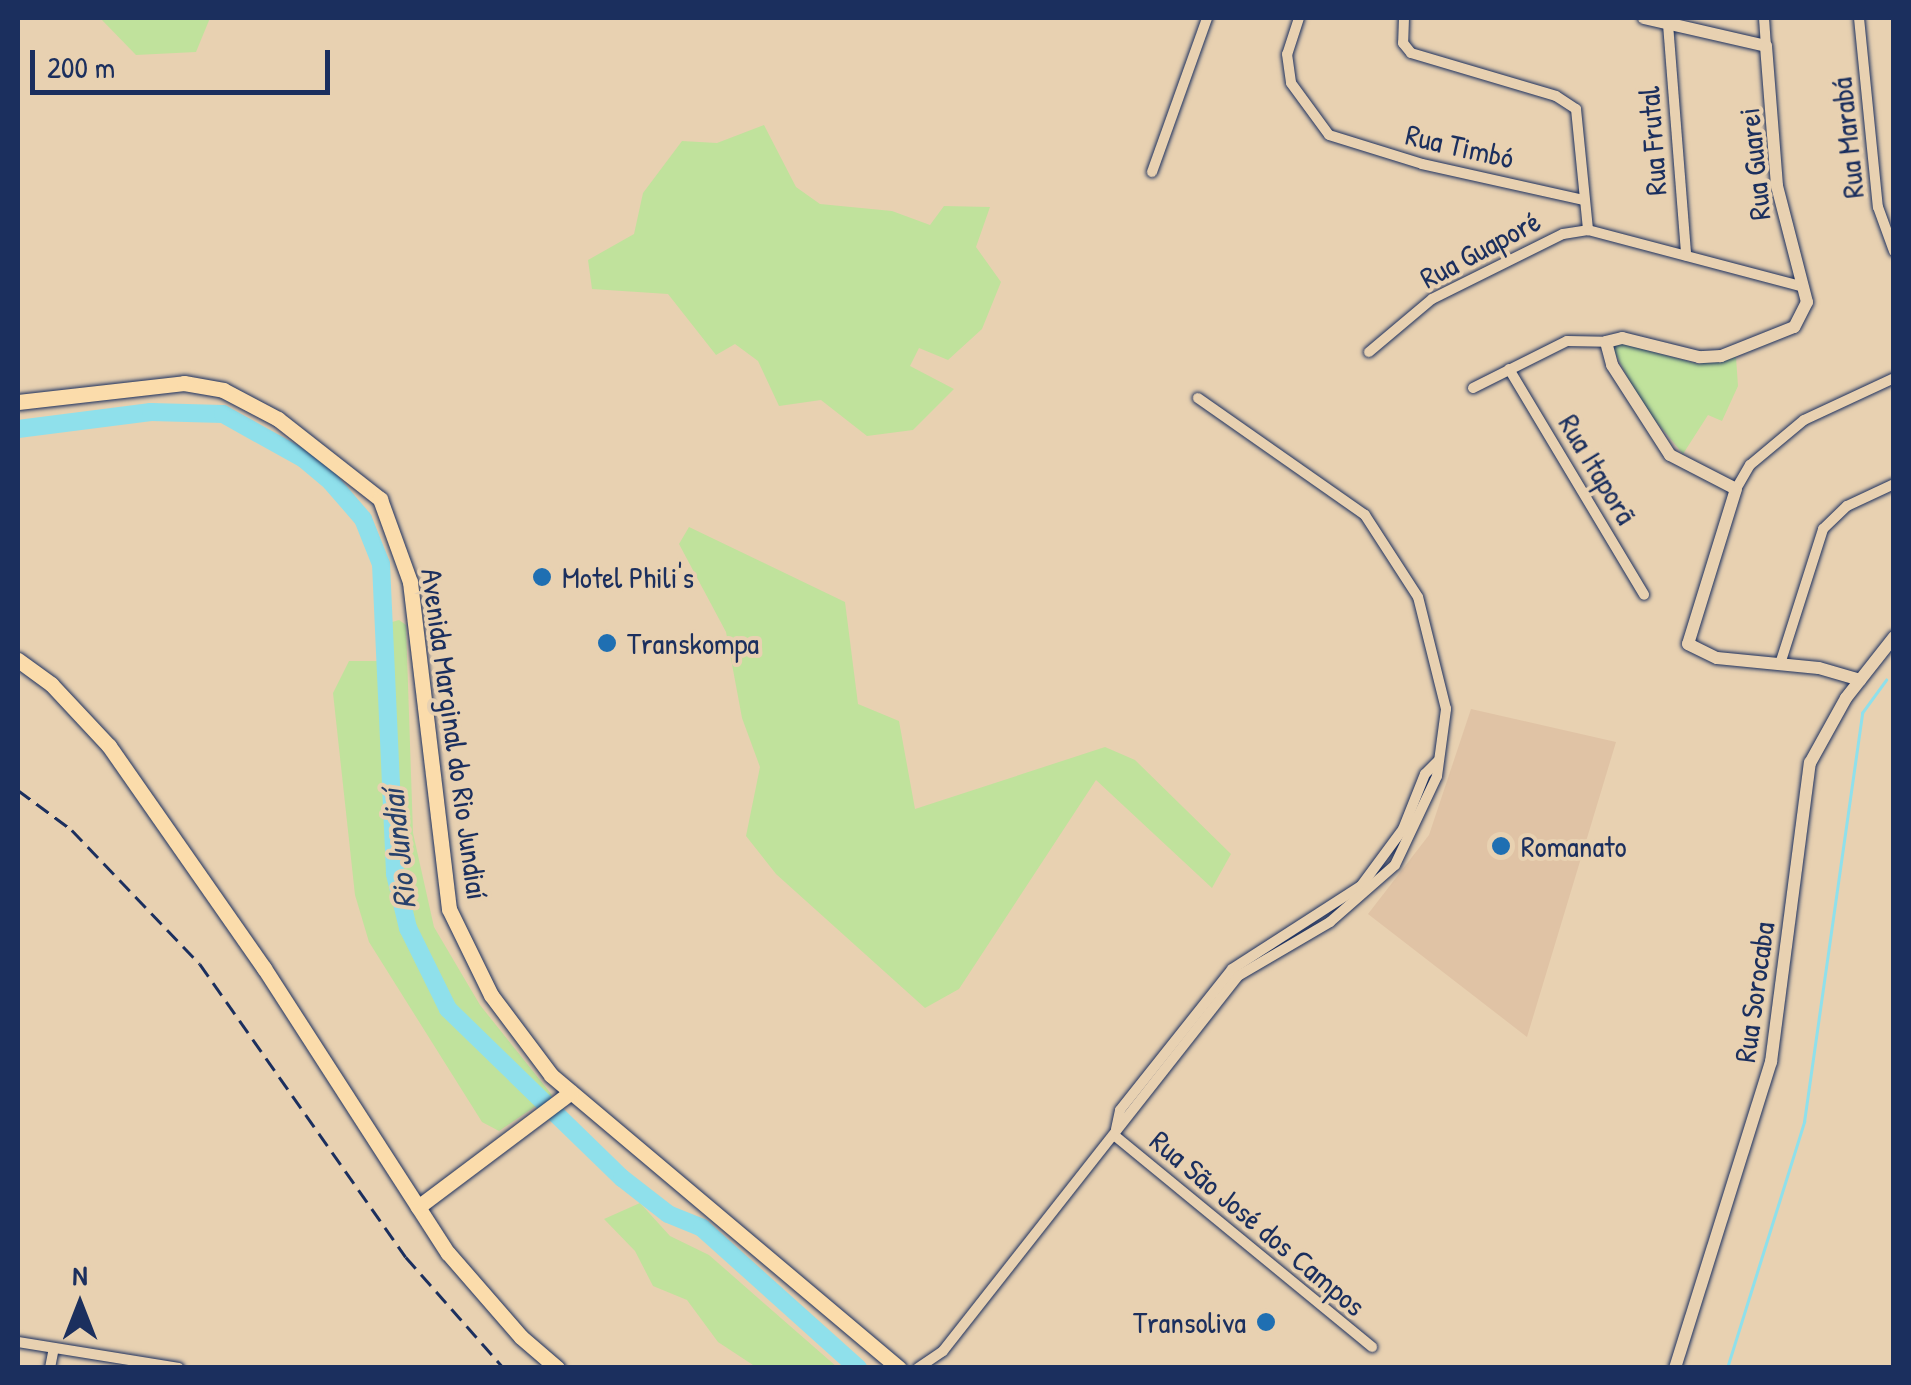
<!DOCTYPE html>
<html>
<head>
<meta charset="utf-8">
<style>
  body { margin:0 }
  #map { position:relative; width:1911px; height:1385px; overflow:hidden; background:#e8d1b1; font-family:"Patrick Hand",sans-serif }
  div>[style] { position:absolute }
  .built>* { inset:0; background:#e0c3a5 }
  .green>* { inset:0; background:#c0e29c }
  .stream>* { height:2.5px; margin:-1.25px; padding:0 1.25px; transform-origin:1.25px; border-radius:1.25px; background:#8fe0eb }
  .river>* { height:18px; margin:-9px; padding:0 9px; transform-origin:9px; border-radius:9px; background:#8fe0eb }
  .roads { filter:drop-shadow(0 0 2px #1b2f5e) drop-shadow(0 0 2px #1b2f5e) }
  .minor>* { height:10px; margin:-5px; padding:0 5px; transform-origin:5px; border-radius:5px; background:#e8d1b1 }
  .tertiary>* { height:12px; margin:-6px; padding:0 6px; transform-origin:6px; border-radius:6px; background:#e8d1b1 }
  .primary>* { height:15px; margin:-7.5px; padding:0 7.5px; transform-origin:7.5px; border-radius:7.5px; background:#fbdcab }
  .rail>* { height:2.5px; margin-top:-1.25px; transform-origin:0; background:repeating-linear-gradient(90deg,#1b2f5e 0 15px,transparent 0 23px) }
  .dots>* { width:28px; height:28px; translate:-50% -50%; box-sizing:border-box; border:5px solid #e8d1b1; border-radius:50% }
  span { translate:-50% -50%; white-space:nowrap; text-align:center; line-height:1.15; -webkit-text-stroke:8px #e8d1b1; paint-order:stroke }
  .street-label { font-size:30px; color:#1b2f5e }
  .poi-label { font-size:30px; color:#1b2f5e }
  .left { translate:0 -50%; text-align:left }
  .right { translate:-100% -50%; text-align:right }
  .water-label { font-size:32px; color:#27416c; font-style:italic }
  .frame { position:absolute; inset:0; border:20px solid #1b2f5e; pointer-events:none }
  .north { position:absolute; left:30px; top:1255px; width:100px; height:100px; -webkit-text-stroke:8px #e8d1b1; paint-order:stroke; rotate:0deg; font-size:28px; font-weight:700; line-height:40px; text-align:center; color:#1b2f5e }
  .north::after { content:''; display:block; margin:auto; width:35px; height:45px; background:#1b2f5e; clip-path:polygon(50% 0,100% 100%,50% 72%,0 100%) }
  .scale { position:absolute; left:30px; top:50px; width:300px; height:45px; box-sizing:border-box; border:5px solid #1b2f5e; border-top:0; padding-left:12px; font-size:30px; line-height:35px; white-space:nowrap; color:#1b2f5e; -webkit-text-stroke:8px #e8d1b1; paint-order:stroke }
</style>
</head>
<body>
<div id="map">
  <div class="built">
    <div style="clip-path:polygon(1471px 709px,1616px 742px,1527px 1037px,1368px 914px,1429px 835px)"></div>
  </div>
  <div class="green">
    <div style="clip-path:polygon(100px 18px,210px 18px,196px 52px,136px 55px)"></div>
    <div style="clip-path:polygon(764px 125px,796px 187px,820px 204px,892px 211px,930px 225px,944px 206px,990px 207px,976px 247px,1001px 282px,982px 329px,948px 360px,919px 348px,910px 366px,954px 389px,913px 430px,867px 436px,821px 400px,779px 406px,758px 361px,735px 344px,716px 355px,668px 294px,592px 289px,588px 260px,634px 234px,643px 193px,682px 141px,717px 143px)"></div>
    <div style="clip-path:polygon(1619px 343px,1698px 364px,1736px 357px,1738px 386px,1722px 421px,1708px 415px,1683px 454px,1641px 403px,1612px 347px)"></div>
    <div style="clip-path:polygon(689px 527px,845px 602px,858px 704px,899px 721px,915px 809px,1105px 747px,1135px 760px,1231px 854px,1212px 888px,1096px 780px,959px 989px,925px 1008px,776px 874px,746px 836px,760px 767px,742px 718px,726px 632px,679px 544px)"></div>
    <div style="clip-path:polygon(399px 620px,406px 625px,413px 833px,434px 927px,480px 1005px,552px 1095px,499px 1131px,482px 1122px,369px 942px,355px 895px,333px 693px,349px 661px,378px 661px,378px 626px)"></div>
    <div style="clip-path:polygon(640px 1203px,670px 1236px,709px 1255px,837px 1367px,756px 1367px,718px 1342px,687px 1300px,653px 1286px,635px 1251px,604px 1219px)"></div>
  </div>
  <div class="stream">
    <div style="left:1727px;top:1368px;width:258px;rotate:-72.6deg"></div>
    <div style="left:1804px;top:1122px;width:413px;rotate:-81.9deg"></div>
    <div style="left:1862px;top:713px;width:41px;rotate:-54deg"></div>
  </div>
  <div class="river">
    <div style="left:18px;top:429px;width:134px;rotate:-7.3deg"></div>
    <div style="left:151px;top:412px;width:72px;rotate:1.6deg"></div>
    <div style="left:223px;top:414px;width:93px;rotate:29.1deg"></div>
    <div style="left:304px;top:459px;width:35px;rotate:40deg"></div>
    <div style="left:331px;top:482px;width:49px;rotate:49.1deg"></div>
    <div style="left:363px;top:519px;width:48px;rotate:68.2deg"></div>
    <div style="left:381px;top:564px;width:310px;rotate:87.4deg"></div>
    <div style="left:395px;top:874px;width:56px;rotate:76.5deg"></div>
    <div style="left:408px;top:928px;width:90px;rotate:63.7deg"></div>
    <div style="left:448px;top:1009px;width:243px;rotate:44.2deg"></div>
    <div style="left:622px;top:1178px;width:58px;rotate:38deg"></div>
    <div style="left:668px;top:1214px;width:37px;rotate:22deg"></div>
    <div style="left:702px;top:1228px;width:210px;rotate:41.9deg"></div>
  </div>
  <div class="roads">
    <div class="minor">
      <div style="left:1299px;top:18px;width:38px;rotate:108deg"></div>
      <div style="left:1287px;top:54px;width:29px;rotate:82deg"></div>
      <div style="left:1291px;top:83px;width:64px;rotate:53.8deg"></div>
      <div style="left:1329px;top:135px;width:97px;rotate:17.3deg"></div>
      <div style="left:1422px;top:164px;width:165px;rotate:12.6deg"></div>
      <div style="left:1404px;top:18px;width:25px;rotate:92deg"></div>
      <div style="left:1403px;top:43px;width:13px;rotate:51deg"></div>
      <div style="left:1411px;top:53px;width:151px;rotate:16.5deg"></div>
      <div style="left:1556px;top:96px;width:24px;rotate:33deg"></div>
      <div style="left:1576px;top:109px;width:122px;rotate:84.3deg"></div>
      <div style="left:1764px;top:18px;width:28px;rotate:86deg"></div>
      <div style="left:1859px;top:18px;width:190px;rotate:84.3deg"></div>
      <div style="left:1878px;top:207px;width:47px;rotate:70deg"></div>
      <div style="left:1668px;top:24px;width:232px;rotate:85.5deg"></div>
      <div style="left:1152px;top:172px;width:164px;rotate:-70.3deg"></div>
      <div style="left:1369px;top:352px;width:82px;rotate:-40.1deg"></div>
      <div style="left:1432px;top:299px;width:146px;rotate:-26.4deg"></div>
      <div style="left:1563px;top:234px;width:25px;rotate:-9deg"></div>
      <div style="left:1588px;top:230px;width:222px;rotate:14.8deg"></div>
      <div style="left:1509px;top:369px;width:263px;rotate:59.1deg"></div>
      <div style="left:1473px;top:388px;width:105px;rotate:-26.6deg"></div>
      <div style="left:1567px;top:341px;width:39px;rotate:1deg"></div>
      <div style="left:1736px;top:489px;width:28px;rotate:-60deg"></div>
      <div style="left:1750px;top:465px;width:70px;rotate:-39.8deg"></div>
      <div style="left:1804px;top:420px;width:99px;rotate:-25deg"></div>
      <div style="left:1780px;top:664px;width:142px;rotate:-72.3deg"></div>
      <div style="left:1823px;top:529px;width:33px;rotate:-44deg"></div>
      <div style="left:1847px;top:506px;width:52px;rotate:-25.1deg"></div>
      <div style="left:1116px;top:1129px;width:19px;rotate:-78deg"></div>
      <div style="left:1120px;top:1110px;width:180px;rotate:-51.5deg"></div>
      <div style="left:1232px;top:969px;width:153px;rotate:-32.8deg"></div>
      <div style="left:1361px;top:886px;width:71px;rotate:-53.6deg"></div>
      <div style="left:1403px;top:829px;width:59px;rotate:-68.2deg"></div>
      <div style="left:1425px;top:774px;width:18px;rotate:-45deg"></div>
      <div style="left:1114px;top:1135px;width:334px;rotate:39.4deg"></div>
      <div style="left:18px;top:1342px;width:163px;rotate:9.2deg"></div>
      <div style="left:50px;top:1368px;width:20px;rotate:-79deg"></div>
      <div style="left:918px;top:1368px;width:30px;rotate:-34deg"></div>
      <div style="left:943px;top:1351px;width:477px;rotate:-51.8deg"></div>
      <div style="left:1238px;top:976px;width:107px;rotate:-30.4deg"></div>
      <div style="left:1330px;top:922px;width:86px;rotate:-41.2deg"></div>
      <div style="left:1395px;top:865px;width:98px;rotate:-64.7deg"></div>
      <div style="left:1437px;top:776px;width:68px;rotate:-82.3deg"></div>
      <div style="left:1446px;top:709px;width:115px;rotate:-104deg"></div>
      <div style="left:1418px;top:597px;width:98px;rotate:-122.9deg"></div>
      <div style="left:1365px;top:515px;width:204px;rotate:-145deg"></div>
    </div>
    <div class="tertiary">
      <div style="left:1644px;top:18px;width:125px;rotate:12.9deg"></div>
      <div style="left:1766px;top:46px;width:140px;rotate:85.5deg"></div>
      <div style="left:1777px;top:186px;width:120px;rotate:75.5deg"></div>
      <div style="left:1807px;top:302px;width:28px;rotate:117deg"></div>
      <div style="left:1794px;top:327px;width:79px;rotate:158.3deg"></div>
      <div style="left:1721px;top:356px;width:22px;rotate:177deg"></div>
      <div style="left:1699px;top:357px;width:79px;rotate:-166.1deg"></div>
      <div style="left:1622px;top:338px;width:16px;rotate:166deg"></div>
      <div style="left:1606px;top:342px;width:24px;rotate:75deg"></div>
      <div style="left:1612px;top:365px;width:107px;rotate:57.2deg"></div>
      <div style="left:1670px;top:455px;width:74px;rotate:27.3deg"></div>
      <div style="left:1736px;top:489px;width:162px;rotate:107.2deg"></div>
      <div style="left:1688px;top:644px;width:32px;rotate:26deg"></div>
      <div style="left:1717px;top:658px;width:102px;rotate:5.6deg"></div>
      <div style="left:1819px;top:668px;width:43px;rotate:16.3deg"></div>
      <div style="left:1675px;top:1368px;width:321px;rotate:-72.6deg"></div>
      <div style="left:1771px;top:1062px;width:302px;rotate:-82.6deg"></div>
      <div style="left:1810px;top:763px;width:74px;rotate:-61deg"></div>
      <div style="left:1846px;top:698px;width:78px;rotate:-51.8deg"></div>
    </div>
    <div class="primary">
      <div style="left:18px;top:402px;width:167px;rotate:-6.5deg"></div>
      <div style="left:184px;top:383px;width:40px;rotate:10deg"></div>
      <div style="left:223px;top:390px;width:62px;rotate:27.8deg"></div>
      <div style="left:278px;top:419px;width:130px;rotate:38.1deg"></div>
      <div style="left:380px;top:499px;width:88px;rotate:70.1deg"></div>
      <div style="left:410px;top:582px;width:329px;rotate:83.2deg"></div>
      <div style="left:449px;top:909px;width:96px;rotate:64deg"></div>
      <div style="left:491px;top:995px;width:100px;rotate:53.1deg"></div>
      <div style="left:551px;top:1075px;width:455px;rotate:40.1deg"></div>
      <div style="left:18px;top:660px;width:41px;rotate:36deg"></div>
      <div style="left:51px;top:684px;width:85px;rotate:46.9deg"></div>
      <div style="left:109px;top:746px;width:271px;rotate:55.1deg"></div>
      <div style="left:264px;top:968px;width:339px;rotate:57.2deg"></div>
      <div style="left:448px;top:1253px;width:111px;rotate:49deg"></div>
      <div style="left:521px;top:1337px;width:48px;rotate:40.7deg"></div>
      <div style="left:418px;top:1207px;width:191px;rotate:-36.9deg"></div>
    </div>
  </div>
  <div class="rail">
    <div style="left:18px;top:790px;width:67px;rotate:36.5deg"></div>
    <div style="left:72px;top:830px;width:185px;rotate:46.3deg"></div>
    <div style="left:200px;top:964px;width:358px;rotate:54.9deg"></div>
    <div style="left:406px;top:1257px;width:148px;rotate:48.6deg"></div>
  </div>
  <div class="dots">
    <div style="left:542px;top:577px;background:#1f6fb2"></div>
    <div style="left:607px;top:643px;background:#1f6fb2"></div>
    <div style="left:1501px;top:846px;background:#1f6fb2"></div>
    <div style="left:1266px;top:1322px;background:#1f6fb2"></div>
  </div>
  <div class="street-label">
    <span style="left:1847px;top:138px;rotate:-96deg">Rua Marabá</span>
    <span style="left:1652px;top:141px;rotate:-94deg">Rua Frutal</span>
    <span style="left:1460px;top:146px;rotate:13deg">Rua Timbó</span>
    <span style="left:1754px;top:164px;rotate:-96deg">Rua Guarei</span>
    <span style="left:1480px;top:249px;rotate:-28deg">Rua Guaporé</span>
    <span style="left:1598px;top:469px;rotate:59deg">Rua Itaporã</span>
    <span style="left:455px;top:734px;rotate:82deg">Avenida Marginal do Rio Jundiaí</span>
    <span style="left:1754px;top:992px;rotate:-82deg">Rua Sorocaba</span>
    <span style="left:1258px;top:1223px;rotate:40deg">Rua São José dos Campos</span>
  </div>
  <div class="poi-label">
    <span class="left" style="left:562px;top:577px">Motel Phili's</span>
    <span class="left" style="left:627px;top:643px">Transkompa</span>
    <span class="left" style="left:1521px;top:846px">Romanato</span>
    <span class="right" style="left:1246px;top:1322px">Transoliva</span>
  </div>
  <div class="water-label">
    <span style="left:399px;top:849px;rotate:-96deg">Rio Jundiaí</span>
  </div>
  <div class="frame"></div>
  <div class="north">N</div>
  <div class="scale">200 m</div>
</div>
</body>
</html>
